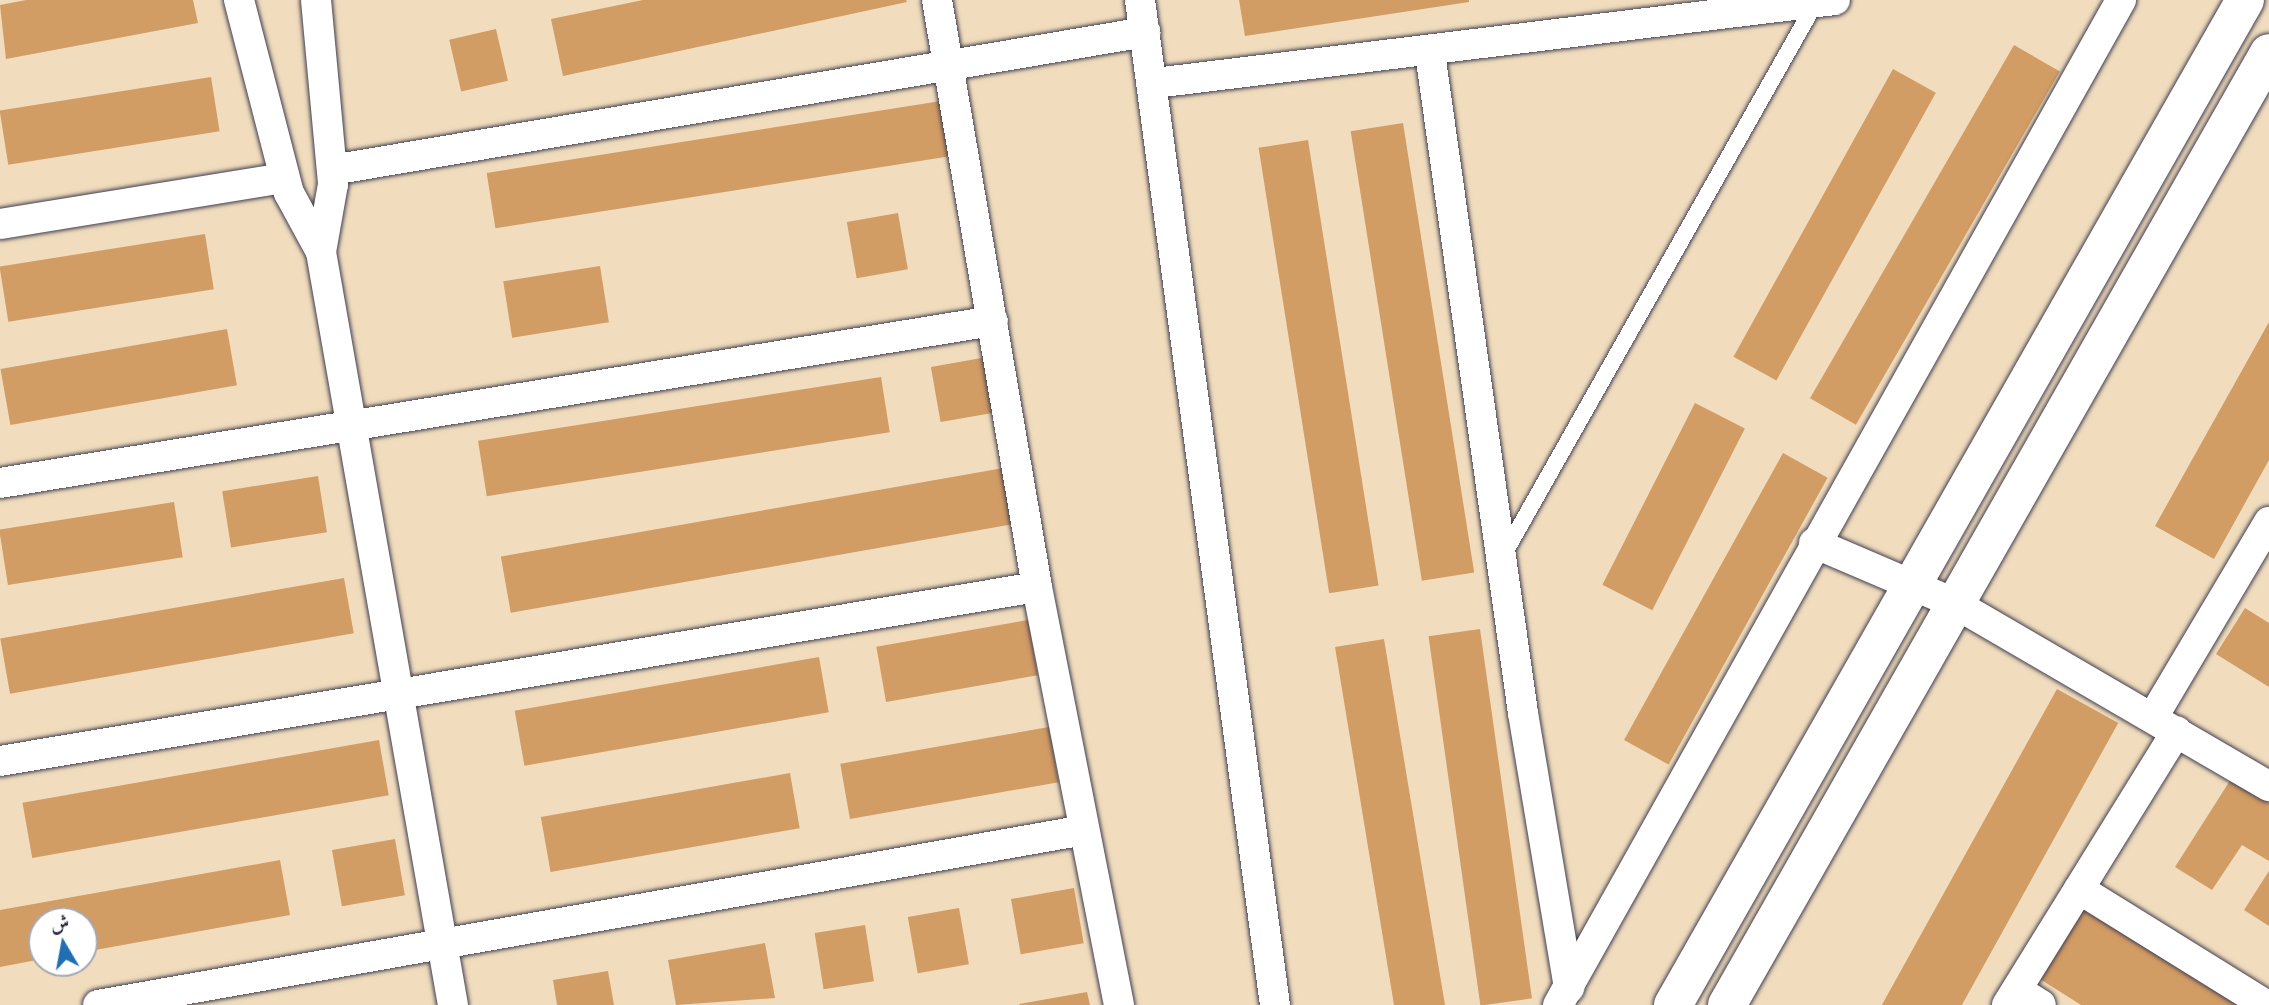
<!DOCTYPE html>
<html>
<head>
<meta charset="utf-8">
<style>
  body { margin:0 }
  #map { position:relative; width:2269px; height:1005px; overflow:hidden; background:#f1ddbe; font-family:"IM FELL Double Pica",Amiri,serif }
  div>[style] { position:absolute }
  .building>* { inset:0; background:#d29c65; transform-origin:0 0 }
  .roads { filter:drop-shadow(0 0 2px #413e4f) drop-shadow(0 0 2px #413e4f) }
  .lane>* { height:16px; margin:-8px; padding:0 8px; transform-origin:8px; border-radius:8px; background:#fff }
  .street>* { height:30px; margin:-15px; padding:0 15px; transform-origin:15px; border-radius:15px; background:#fff }
  .secondary>* { height:38px; margin:-19px; padding:0 19px; transform-origin:19px; border-radius:19px; background:#fff }
  span { translate:-50% -50%; white-space:nowrap; text-align:center; line-height:1.15; -webkit-text-stroke:6px #fff; paint-order:stroke }
  .north { position:absolute; left:28px; top:907px; width:70px; height:70px; box-sizing:border-box; background:#fff; border:2px solid #a7a7b1; border-radius:50%; rotate:350deg; font-size:19px; font-weight:700; line-height:28px; text-align:center; color:#22223b }
  .north::after { content:''; display:block; margin:auto; width:24px; height:32px; background:#1f6fb2; clip-path:polygon(50% 0,100% 100%,50% 72%,0 100%) }
</style>
</head>
<body>
<div id="map">
  <div class="building">
    <div style="clip-path:polygon(26px 0,193px 0,198px 23px,6px 59px,0 5px)"></div>
    <div style="clip-path:polygon(643px 0,906px 0,907px 2px,563px 76px,551px 19px)"></div>
    <div style="clip-path:polygon(1239px 0,1469px 0,1469px 2px,1245px 36px)"></div>
    <div style="left:496px;top:29px;width:53px;height:48px;rotate:77deg"></div>
    <div style="left:2014px;top:45px;width:53px;height:408px;rotate:30deg"></div>
    <div style="left:1893px;top:69px;width:49px;height:329px;rotate:29deg"></div>
    <div style="left:211px;top:77px;width:55px;height:214px;rotate:81deg"></div>
    <div style="left:941px;top:101px;width:56px;height:460px;rotate:81deg"></div>
    <div style="left:1403px;top:123px;width:455px;height:53px;rotate:81deg"></div>
    <div style="left:1308px;top:140px;width:451px;height:50px;rotate:81deg"></div>
    <div style="left:898px;top:213px;width:57px;height:52px;rotate:80deg"></div>
    <div style="left:205px;top:234px;width:56px;height:208px;rotate:81deg"></div>
    <div style="left:600px;top:266px;width:57px;height:98px;rotate:81deg"></div>
    <div style="clip-path:polygon(2269px 322px,2269px 460px,2214px 559px,2155px 526px)"></div>
    <div style="left:227px;top:329px;width:57px;height:230px;rotate:80deg"></div>
    <div style="left:987px;top:357px;width:56px;height:57px;rotate:80deg"></div>
    <div style="left:881px;top:377px;width:56px;height:408px;rotate:81deg"></div>
    <div style="left:1695px;top:403px;width:56px;height:204px;rotate:27deg"></div>
    <div style="left:1783px;top:453px;width:51px;height:328px;rotate:29deg"></div>
    <div style="left:1009px;top:467px;width:57px;height:516px;rotate:80deg"></div>
    <div style="left:318px;top:476px;width:57px;height:97px;rotate:81deg"></div>
    <div style="left:174px;top:502px;width:56px;height:177px;rotate:81deg"></div>
    <div style="left:344px;top:578px;width:56px;height:349px;rotate:80deg"></div>
    <div style="clip-path:polygon(2245px 608px,2269px 623px,2269px 687px,2216px 654px)"></div>
    <div style="left:1028px;top:620px;width:56px;height:154px;rotate:80deg"></div>
    <div style="left:1480px;top:629px;width:373px;height:52px;rotate:82deg"></div>
    <div style="clip-path:polygon(1384px 639px,1425px 886px,1445px 1005px,1394px 1005px,1356px 774px,1335px 647px)"></div>
    <div style="left:819px;top:657px;width:56px;height:309px;rotate:80deg"></div>
    <div style="left:2057px;top:689px;width:70px;height:364px;rotate:29deg"></div>
    <div style="left:1049px;top:727px;width:56px;height:212px;rotate:80deg"></div>
    <div style="left:379px;top:740px;width:56px;height:362px;rotate:80deg"></div>
    <div style="left:790px;top:773px;width:56px;height:253px;rotate:80deg"></div>
    <div style="clip-path:polygon(2231px 779px,2269px 803px,2269px 861px,2242px 845px,2212px 890px,2175px 867px)"></div>
    <div style="left:395px;top:839px;width:57px;height:64px;rotate:80deg"></div>
    <div style="clip-path:polygon(280px 860px,290px 915px,84px 952px,84px 921px,42px 921px,42px 959px,0 967px,0 910px)"></div>
    <div style="clip-path:polygon(2269px 871px,2269px 926px,2244px 910px)"></div>
    <div style="left:1074px;top:888px;width:56px;height:64px;rotate:80deg"></div>
    <div style="clip-path:polygon(2086px 906px,2245px 1005px,2081px 1005px,2040px 979px)"></div>
    <div style="left:959px;top:908px;width:57px;height:52px;rotate:80deg"></div>
    <div style="left:865px;top:925px;width:57px;height:51px;rotate:81deg"></div>
    <div style="clip-path:polygon(765px 943px,775px 998px,676px 1005px,668px 960px)"></div>
    <div style="clip-path:polygon(608px 971px,614px 1005px,557px 1005px,553px 980px)"></div>
    <div style="clip-path:polygon(1087px 992px,1090px 1005px,1020px 1005px,1019px 1004px)"></div>
  </div>
  <div class="roads">
    <div class="lane">
      <div style="left:1503px;top:556px;width:636px;rotate:-60.53deg"></div>
    </div>
    <div class="street">
      <div style="left:239px;top:0;width:199px;rotate:75.5deg"></div>
      <div style="left:289px;top:193px;width:67px;rotate:61.5deg"></div>
      <div style="left:321px;top:252px;width:764px;rotate:80.06deg"></div>
      <div style="left:316px;top:0;width:185px;rotate:84.7deg"></div>
      <div style="left:333px;top:184px;width:69px;rotate:100deg"></div>
      <div style="left:937px;top:0;width:595px;rotate:80.33deg"></div>
      <div style="left:1037px;top:587px;width:426px;rotate:78.9deg"></div>
      <div style="left:1140px;top:0;width:1014px;rotate:82.35deg"></div>
      <div style="left:1430px;top:53px;width:667px;rotate:81.98deg"></div>
      <div style="left:1523px;top:713px;width:279px;rotate:80.5deg"></div>
      <div style="left:1155px;top:83px;width:685px;rotate:-6.96deg"></div>
      <div style="left:332px;top:170px;width:825px;rotate:-9.63deg"></div>
      <div style="left:0;top:224px;width:288px;rotate:-9.2deg"></div>
      <div style="left:0;top:483px;width:1006px;rotate:-9.27deg"></div>
      <div style="left:1814px;top:543px;width:152px;rotate:23.2deg"></div>
      <div style="left:1954px;top:603px;width:364px;rotate:30.2deg"></div>
      <div style="left:2153px;top:717px;width:227px;rotate:-59.3deg"></div>
      <div style="left:0;top:761px;width:1051px;rotate:-9.53deg"></div>
      <div style="left:2079px;top:889px;width:220px;rotate:31.8deg"></div>
      <div style="left:2017px;top:990px;width:28px;rotate:32deg"></div>
      <div style="left:98px;top:1005px;width:1001px;rotate:-10.06deg"></div>
      <div style="left:1558px;top:1005px;width:1152px;rotate:-60.74deg"></div>
      <div style="left:2007px;top:1005px;width:322px;rotate:-58.2deg"></div>
    </div>
    <div class="secondary">
      <div style="left:1673px;top:1005px;width:1156px;rotate:-60.35deg"></div>
      <div style="left:1727px;top:1005px;width:1095px;rotate:-60.35deg"></div>
    </div>
  </div>
  <div class="north">ش</div>
</div>
</body>
</html>
